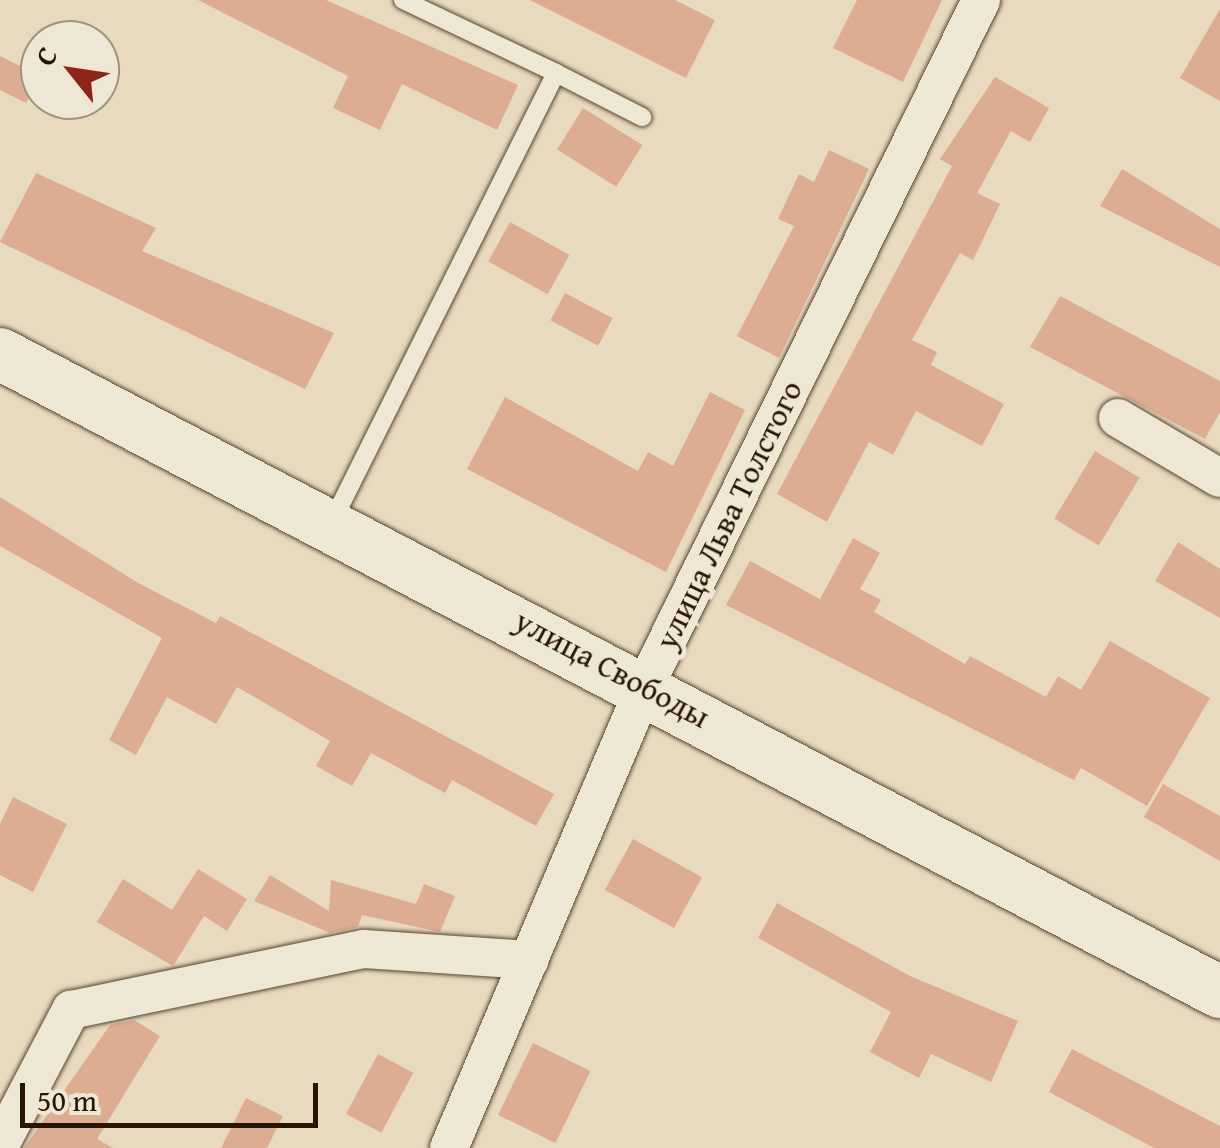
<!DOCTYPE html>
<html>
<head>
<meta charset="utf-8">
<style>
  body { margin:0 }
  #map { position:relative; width:1220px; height:1148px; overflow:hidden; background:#e7dabe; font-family:"Gentium Book Plus",serif }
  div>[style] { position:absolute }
  .building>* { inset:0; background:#ddad92; transform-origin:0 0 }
  .roads { filter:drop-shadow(0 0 2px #574630) drop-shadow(0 0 2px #574630) }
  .lane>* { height:18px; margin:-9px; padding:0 9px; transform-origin:9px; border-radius:9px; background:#efe7d5 }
  .street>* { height:38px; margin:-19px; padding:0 19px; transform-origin:19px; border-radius:19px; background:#efe7d5 }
  .secondary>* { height:52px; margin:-26px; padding:0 26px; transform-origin:26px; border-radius:26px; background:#efe7d5 }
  span { translate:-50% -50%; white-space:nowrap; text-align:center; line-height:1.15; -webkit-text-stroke:10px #efe7d5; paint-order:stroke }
  .street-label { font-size:32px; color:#271501 }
  .north { position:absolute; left:20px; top:20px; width:100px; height:100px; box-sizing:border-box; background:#efe7d5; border:2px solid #9f9380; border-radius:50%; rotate:300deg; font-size:28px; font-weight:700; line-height:40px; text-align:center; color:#271501 }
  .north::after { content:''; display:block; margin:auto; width:35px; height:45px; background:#8f2418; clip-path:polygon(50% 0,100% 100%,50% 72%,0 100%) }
  .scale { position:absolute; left:20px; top:1083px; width:298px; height:45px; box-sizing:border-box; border:5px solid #271501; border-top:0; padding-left:12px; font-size:30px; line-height:35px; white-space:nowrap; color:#271501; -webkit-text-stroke:8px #efe7d5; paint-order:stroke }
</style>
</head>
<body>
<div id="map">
  <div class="building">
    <div style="clip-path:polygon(198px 0,326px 0,518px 85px,497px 130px,402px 84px,380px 130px,333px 108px,348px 76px)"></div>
    <div style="clip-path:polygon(530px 0,675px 0,715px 20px,686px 78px)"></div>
    <div style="clip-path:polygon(857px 0,942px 0,903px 82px,833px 48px)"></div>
    <div style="clip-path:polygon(1220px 9px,1220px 101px,1180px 78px)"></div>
    <div style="clip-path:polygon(0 56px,40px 76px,26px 103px,0 90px)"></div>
    <div style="clip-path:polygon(995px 77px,1049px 108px,1030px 142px,1011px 131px,977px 193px,1000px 204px,973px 260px,960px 253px,912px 340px,937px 352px,931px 365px,1004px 404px,982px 446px,916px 411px,893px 455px,869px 442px,827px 522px,777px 494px,952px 166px,940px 159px)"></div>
    <div style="left:583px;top:108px;width:70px;height:49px;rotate:32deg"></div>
    <div style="clip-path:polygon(829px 150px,869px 169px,779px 358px,737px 336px,794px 226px,778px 219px,799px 174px,814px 182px)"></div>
    <div style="clip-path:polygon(1122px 169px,1220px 229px,1220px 267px,1100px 206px)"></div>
    <div style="clip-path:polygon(36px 173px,156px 228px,142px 251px,334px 333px,305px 389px,0 242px)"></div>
    <div style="left:510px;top:222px;width:68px;height:45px;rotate:29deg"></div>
    <div style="left:565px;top:293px;width:54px;height:31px;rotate:28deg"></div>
    <div style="clip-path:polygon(1060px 296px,1220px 381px,1220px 412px,1205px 439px,1030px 347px)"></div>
    <div style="clip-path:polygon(710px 392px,745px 410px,666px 572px,467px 469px,505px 397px,638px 471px,648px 452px,673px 466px)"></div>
    <div style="left:1095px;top:451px;width:52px;height:79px;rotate:31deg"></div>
    <div style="clip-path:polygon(0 497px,140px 584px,216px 623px,220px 616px,554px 794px,536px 826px,452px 780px,445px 793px,371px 753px,352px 786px,316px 766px,330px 741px,237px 687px,216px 724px,167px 697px,136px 755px,109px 740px,162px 638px,0 546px)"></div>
    <div style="clip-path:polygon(853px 538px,880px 553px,860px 589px,881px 600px,874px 612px,965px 664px,970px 656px,1046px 697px,1058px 676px,1081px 690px,1110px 641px,1210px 698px,1147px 806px,1081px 768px,1074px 780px,726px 605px,750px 561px,820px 599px)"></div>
    <div style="clip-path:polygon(1178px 542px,1220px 569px,1220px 618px,1155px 581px)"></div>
    <div style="clip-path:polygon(1163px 784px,1220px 816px,1220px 861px,1144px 817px)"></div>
    <div style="clip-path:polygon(13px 797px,67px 824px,33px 892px,0 875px,0 824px)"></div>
    <div style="left:633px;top:839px;width:79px;height:58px;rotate:29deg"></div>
    <div style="clip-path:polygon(198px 869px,247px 899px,227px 931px,204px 916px,173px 966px,97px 922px,123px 879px,172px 910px)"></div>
    <div style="clip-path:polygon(270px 875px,329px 911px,331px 880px,416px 904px,424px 884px,455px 896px,440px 932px,362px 915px,358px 927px,330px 933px,254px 901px)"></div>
    <div style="clip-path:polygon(777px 903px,910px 976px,1018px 1021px,991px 1082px,931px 1054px,919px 1078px,870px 1052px,891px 1012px,758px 938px)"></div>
    <div style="clip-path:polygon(134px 1020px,160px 1036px,97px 1139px,113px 1148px,24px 1148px,110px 1025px)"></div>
    <div style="left:533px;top:1043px;width:64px;height:80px;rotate:26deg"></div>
    <div style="clip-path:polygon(1072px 1049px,1220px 1126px,1220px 1148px,1154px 1148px,1049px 1092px)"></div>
    <div style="left:378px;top:1054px;width:40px;height:68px;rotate:28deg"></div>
    <div style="clip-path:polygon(246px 1098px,283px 1116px,267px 1148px,221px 1148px)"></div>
  </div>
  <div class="roads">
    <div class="lane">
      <div style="left:403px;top:0;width:170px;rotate:25.5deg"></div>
      <div style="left:331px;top:524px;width:504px;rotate:-63.49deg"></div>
      <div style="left:556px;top:73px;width:97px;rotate:27.1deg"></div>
    </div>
    <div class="street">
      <div style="left:1118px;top:418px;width:118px;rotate:30.5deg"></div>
      <div style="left:0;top:1145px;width:153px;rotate:-62.3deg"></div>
      <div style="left:71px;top:1010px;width:299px;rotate:-11.8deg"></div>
      <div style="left:364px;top:949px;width:166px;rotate:3.8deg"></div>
      <div style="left:449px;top:1148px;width:502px;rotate:-67.01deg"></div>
      <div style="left:645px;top:686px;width:764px;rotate:-63.9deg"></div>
    </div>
    <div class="secondary">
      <div style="left:0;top:354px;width:1377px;rotate:27.61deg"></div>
    </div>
  </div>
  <div class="street-label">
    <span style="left:729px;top:515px;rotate:-64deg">улица Льва Толстого</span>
    <span style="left:612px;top:669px;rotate:28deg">улица Свободы</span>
  </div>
  <div class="north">С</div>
  <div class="scale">50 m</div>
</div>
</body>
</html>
